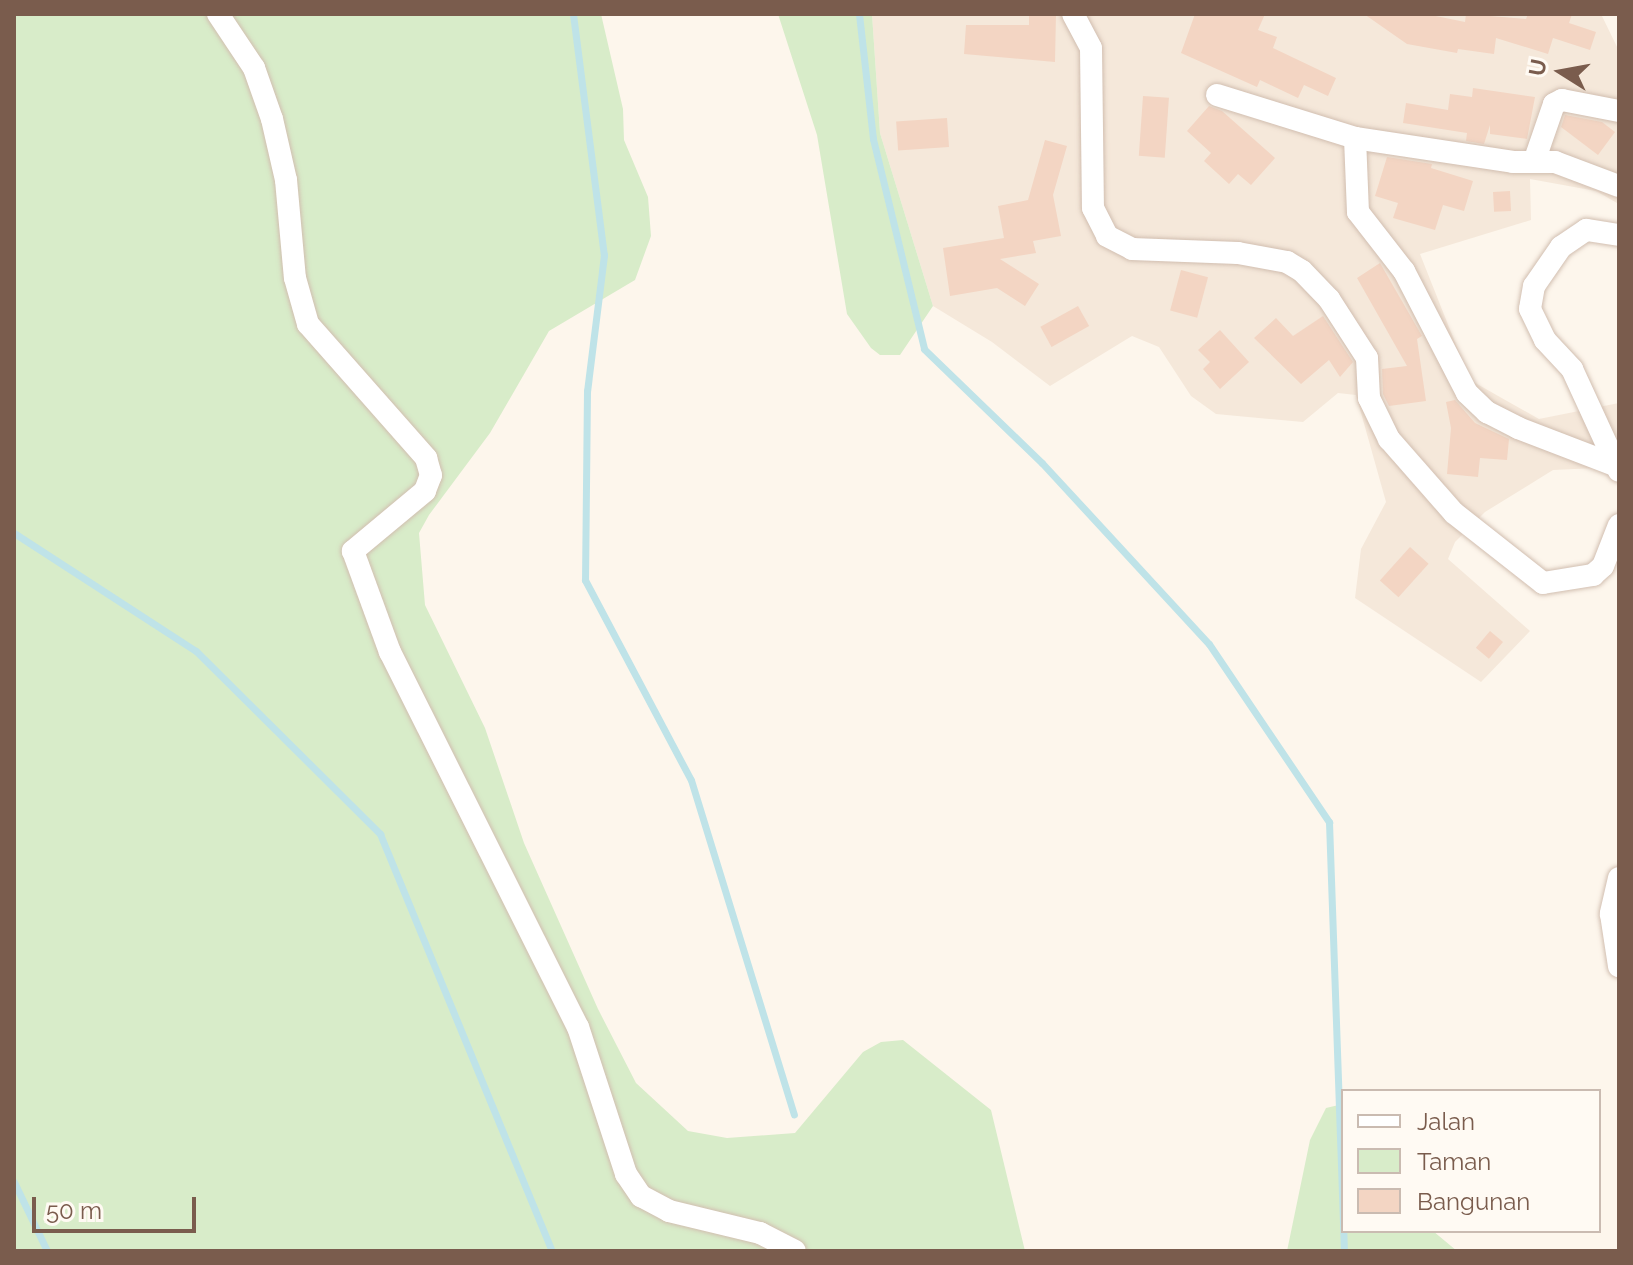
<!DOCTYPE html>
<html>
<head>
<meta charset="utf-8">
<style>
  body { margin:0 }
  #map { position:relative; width:1633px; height:1265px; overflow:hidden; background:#fdf6ec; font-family:Raleway,sans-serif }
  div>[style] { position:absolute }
  .residential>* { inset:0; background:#f5e8da }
  .green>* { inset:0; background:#d8ecc9 }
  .stream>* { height:7px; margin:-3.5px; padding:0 3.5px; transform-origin:3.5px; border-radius:3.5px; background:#bfe3e8 }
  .building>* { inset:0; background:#f3d5c3; transform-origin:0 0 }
  .roads { filter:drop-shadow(0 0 2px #d1beb0) drop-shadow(0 0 2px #d1beb0) }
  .minor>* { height:22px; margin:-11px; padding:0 11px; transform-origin:11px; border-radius:11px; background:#fff }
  span { translate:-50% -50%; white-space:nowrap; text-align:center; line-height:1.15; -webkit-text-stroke:6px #fffaf3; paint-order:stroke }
  .frame { position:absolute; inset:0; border:16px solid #7a5c4d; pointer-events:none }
  .legend { position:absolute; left:1341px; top:1089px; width:260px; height:144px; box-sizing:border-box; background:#fffaf3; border:2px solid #cabbb1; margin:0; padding:10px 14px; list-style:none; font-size:24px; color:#7a5c4d }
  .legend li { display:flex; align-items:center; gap:16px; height:40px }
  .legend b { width:40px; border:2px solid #cabbb1 }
  .north { position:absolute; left:1521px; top:32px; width:80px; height:80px; -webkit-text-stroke:6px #fffaf3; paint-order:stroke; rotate:281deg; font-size:22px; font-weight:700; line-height:32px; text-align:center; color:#7a5c4d }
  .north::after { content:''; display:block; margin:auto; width:28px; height:36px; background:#7a5c4d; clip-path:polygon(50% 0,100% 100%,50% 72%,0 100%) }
  .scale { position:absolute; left:32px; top:1197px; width:164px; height:36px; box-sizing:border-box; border:4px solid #7a5c4d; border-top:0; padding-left:10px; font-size:24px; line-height:28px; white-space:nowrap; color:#7a5c4d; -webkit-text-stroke:6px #fffaf3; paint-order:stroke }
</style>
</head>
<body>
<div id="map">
  <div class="residential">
    <div style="clip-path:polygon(872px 14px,1601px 14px,1619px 51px,1619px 221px,1617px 203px,1596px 191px,1530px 179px,1531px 220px,1420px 254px,1470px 380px,1539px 419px,1619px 403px,1619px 467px,1553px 470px,1485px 512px,1455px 542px,1448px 559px,1530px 631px,1481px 682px,1355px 598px,1361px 549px,1386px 502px,1356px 395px,1338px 393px,1303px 422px,1216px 414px,1191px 396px,1159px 347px,1132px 336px,1050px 386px,992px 342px,933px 306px,880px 133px)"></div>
  </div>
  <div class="green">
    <div style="clip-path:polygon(14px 14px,601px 14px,623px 109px,624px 140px,648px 197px,651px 236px,635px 280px,549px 331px,490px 433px,429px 515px,419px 533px,425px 605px,485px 728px,524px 843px,598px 1009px,636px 1083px,688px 1131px,727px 1138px,795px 1133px,863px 1052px,881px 1042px,903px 1040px,991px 1110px,1025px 1251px,14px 1251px)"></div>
    <div style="clip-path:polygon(778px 14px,872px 14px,880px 133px,933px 306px,900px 355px,880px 355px,871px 348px,847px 314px,817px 135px)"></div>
    <div style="clip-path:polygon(1343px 1104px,1343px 1231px,1433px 1231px,1457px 1251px,1287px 1251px,1310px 1140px,1326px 1108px)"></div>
  </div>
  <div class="stream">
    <div style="left:573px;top:14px;width:243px;rotate:82.7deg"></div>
    <div style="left:604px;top:255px;width:137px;rotate:97.1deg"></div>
    <div style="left:587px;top:391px;width:189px;rotate:90.6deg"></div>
    <div style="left:585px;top:580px;width:226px;rotate:62.1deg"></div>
    <div style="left:691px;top:780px;width:350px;rotate:72.9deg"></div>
    <div style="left:859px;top:14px;width:126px;rotate:83.6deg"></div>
    <div style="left:873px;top:139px;width:216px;rotate:76.3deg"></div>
    <div style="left:924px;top:349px;width:164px;rotate:44deg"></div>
    <div style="left:1042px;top:463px;width:246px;rotate:47.3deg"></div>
    <div style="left:1209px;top:644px;width:215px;rotate:56deg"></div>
    <div style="left:1329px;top:822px;width:429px;rotate:88deg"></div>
    <div style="left:14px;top:533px;width:217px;rotate:33deg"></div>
    <div style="left:196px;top:651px;width:260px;rotate:44.8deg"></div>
    <div style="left:380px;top:834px;width:451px;rotate:67.6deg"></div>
    <div style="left:14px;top:1182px;width:76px;rotate:64.4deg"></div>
  </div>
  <div class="building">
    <div style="clip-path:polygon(1029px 14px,1056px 14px,1055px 62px,964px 54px,966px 25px,1029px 25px)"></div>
    <div style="clip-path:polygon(1195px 14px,1265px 14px,1258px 30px,1277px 37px,1273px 48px,1336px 78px,1328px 96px,1304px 85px,1298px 98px,1260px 80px,1257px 87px,1181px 53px)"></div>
    <div style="clip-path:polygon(1364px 14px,1426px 14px,1465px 22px,1466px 14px,1526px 19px,1528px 14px,1572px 14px,1569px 23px,1596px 32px,1590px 50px,1553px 38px,1548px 54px,1496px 38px,1494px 54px,1458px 49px,1457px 53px,1407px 44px)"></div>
    <div style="clip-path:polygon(1473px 88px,1535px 97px,1527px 139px,1490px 134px,1490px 125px,1484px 144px,1466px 141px,1467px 133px,1403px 123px,1406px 103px,1448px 110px,1450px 94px,1472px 97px)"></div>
    <div style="left:1143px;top:96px;width:26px;height:60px;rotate:4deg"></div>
    <div style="clip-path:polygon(1209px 106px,1222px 111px,1275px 158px,1251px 185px,1238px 174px,1229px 184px,1204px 161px,1211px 153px,1187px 131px)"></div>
    <div style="clip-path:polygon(1565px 115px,1602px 122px,1615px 132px,1598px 155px,1561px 127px)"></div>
    <div style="left:947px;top:118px;width:29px;height:51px;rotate:86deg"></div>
    <div style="clip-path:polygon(1045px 140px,1067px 146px,1053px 195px,1061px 236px,1033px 241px,1036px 253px,1000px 259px,1039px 284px,1025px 306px,997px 288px,950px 296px,943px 248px,1004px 238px,998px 206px,1028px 200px)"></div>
    <div style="clip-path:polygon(1387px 157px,1432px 164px,1431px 168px,1473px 181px,1464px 211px,1443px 205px,1435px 230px,1393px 218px,1398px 203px,1375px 196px)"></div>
    <div style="left:1510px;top:191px;width:20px;height:17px;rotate:87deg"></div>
    <div style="clip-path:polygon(1380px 263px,1422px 336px,1417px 339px,1426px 401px,1389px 406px,1383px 394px,1382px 369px,1407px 366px,1357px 278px)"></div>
    <div style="left:1181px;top:270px;width:28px;height:42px;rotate:15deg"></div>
    <div style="left:1078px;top:306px;width:23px;height:43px;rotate:61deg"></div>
    <div style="clip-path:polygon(1323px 316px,1353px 362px,1340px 377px,1329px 360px,1301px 384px,1254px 338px,1276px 318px,1293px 336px)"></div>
    <div style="clip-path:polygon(1220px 330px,1249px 362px,1220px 389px,1203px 369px,1210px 362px,1198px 350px)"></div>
    <div style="clip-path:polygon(1455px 400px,1475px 423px,1509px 439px,1507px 460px,1480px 458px,1478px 477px,1447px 474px,1451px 428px,1446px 402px)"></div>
    <div style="left:1410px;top:547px;width:25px;height:45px;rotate:42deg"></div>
    <div style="left:1490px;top:631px;width:17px;height:22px;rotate:40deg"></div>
  </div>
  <div class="roads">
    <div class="minor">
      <div style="left:218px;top:14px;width:65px;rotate:56.3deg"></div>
      <div style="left:254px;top:68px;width:54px;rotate:70.6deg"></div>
      <div style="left:272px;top:119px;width:63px;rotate:77.1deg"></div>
      <div style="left:286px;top:180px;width:98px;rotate:84.8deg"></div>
      <div style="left:295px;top:278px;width:48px;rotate:74.2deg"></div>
      <div style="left:308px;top:324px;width:179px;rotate:48.6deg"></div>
      <div style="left:426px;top:458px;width:18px;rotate:74deg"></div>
      <div style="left:431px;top:475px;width:17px;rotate:111deg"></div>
      <div style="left:425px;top:491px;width:94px;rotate:140.2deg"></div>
      <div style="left:353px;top:551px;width:108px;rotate:69.9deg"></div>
      <div style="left:390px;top:652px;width:419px;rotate:63.4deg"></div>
      <div style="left:578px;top:1027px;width:155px;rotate:71.9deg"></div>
      <div style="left:626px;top:1174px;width:27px;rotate:56deg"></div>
      <div style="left:641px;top:1196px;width:32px;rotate:28deg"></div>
      <div style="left:669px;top:1211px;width:94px;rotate:13.6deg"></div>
      <div style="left:760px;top:1233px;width:39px;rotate:27deg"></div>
      <div style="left:1073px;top:14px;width:38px;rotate:62deg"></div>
      <div style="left:1091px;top:48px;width:160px;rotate:89.3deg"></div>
      <div style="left:1093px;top:208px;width:31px;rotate:63deg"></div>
      <div style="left:1107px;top:236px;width:28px;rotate:27deg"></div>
      <div style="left:1132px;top:249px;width:106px;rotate:2.2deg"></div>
      <div style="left:1238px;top:253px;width:50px;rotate:10.4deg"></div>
      <div style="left:1287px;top:262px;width:17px;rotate:31deg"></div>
      <div style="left:1302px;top:271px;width:39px;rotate:46deg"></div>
      <div style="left:1329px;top:299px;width:70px;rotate:57.2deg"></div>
      <div style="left:1367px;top:358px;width:40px;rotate:87.1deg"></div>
      <div style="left:1369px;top:398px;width:46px;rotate:64deg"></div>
      <div style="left:1389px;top:439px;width:98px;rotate:48.7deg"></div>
      <div style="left:1454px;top:513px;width:113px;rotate:38.2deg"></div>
      <div style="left:1543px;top:583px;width:51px;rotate:-9.1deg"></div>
      <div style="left:1593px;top:575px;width:13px;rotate:-42deg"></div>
      <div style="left:1603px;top:566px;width:44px;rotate:-68.7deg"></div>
      <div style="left:1217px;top:95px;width:145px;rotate:17.3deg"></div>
      <div style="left:1355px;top:138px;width:160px;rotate:8.6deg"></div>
      <div style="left:1513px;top:162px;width:42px"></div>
      <div style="left:1555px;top:162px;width:68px;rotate:20.6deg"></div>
      <div style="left:1355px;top:138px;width:74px;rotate:87.7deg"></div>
      <div style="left:1358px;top:212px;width:75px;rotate:52.1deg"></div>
      <div style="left:1404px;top:271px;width:137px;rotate:62.7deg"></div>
      <div style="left:1467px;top:393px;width:28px;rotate:44deg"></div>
      <div style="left:1487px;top:412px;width:35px;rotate:27deg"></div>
      <div style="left:1518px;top:428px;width:106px;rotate:21deg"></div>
      <div style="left:1535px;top:159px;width:58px;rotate:-70.9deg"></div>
      <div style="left:1554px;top:104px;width:9px;rotate:-27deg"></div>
      <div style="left:1562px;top:100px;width:58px;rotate:10.9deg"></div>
      <div style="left:1619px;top:235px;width:33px;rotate:-171deg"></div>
      <div style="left:1586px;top:230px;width:30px;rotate:146deg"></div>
      <div style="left:1561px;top:247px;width:47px;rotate:124.7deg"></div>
      <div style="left:1534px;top:286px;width:23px;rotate:100deg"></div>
      <div style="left:1530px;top:309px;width:34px;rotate:64deg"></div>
      <div style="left:1545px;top:340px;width:40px;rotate:47deg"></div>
      <div style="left:1572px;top:369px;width:112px;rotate:65.3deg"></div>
      <div style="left:1619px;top:878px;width:37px;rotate:103deg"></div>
      <div style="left:1611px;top:914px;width:53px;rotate:81.3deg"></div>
    </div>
  </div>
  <div class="frame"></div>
  <ul class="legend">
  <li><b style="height:10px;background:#fff"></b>Jalan</li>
  <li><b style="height:22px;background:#d8ecc9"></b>Taman</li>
  <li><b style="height:22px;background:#f3d5c3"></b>Bangunan</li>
  </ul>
  <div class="north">U</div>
  <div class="scale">50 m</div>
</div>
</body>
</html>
